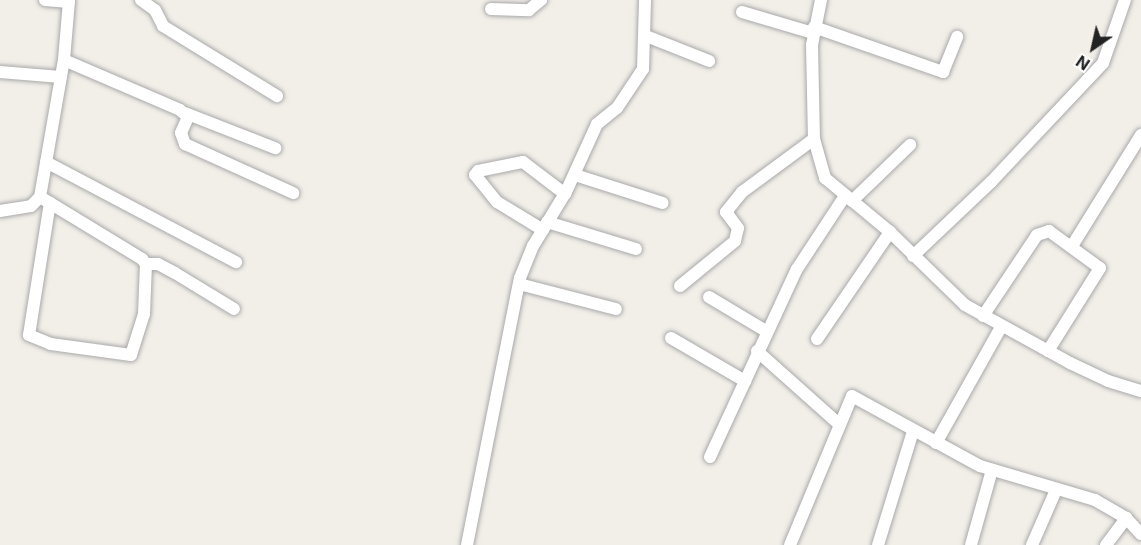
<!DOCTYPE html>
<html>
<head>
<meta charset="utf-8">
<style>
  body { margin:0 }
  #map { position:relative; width:1141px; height:545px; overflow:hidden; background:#f2efe9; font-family:Inter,sans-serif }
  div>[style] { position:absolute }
  .roads { filter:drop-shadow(0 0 2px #a9a9a9) drop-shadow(0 0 2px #a9a9a9) }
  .minor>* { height:12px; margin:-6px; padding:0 6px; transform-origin:6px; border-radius:6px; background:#fff }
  span { translate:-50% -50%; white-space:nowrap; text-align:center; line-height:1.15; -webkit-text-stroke:6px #fff; paint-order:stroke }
  .north { position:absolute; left:1063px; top:18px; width:60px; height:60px; -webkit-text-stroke:4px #fff; paint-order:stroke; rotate:214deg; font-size:16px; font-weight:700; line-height:24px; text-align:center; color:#222 }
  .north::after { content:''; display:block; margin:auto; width:21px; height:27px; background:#222; clip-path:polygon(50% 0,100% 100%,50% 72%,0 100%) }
</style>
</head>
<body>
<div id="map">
  <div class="roads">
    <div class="minor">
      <div style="left:45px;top:0;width:24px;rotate:5deg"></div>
      <div style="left:141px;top:0;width:17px;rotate:36deg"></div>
      <div style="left:155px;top:10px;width:18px;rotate:63deg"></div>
      <div style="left:163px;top:26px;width:134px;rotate:31.6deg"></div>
      <div style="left:821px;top:0;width:46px;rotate:101.3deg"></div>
      <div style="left:812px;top:45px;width:94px;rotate:88.8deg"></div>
      <div style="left:814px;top:139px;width:41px;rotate:74.2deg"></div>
      <div style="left:825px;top:178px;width:85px;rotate:39.7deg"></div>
      <div style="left:890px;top:232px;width:105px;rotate:44.2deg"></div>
      <div style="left:965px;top:305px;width:120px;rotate:28.9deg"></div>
      <div style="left:1070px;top:363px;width:42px;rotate:25.3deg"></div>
      <div style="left:1108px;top:381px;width:34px;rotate:17deg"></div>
      <div style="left:491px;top:9px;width:38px;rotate:2deg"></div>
      <div style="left:529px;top:10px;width:16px;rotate:-40deg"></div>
      <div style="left:742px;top:12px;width:74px;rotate:16.5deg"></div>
      <div style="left:814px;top:27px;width:137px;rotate:19.2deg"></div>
      <div style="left:943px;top:72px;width:38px;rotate:-68deg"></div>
      <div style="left:646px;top:36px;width:68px;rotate:21.6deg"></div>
      <div style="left:64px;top:60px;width:126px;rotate:23.3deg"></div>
      <div style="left:180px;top:110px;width:11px;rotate:41deg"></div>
      <div style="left:188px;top:117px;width:17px;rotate:114deg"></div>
      <div style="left:181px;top:133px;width:12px;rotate:70deg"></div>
      <div style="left:185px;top:144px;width:119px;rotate:24.4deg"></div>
      <div style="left:0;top:72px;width:61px;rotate:4.7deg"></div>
      <div style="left:185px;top:113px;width:97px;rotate:21.3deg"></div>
      <div style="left:46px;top:162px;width:215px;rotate:27.8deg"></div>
      <div style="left:575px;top:175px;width:92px;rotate:17.7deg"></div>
      <div style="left:40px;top:197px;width:12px;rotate:31deg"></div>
      <div style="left:50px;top:203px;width:108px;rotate:31.3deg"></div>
      <div style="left:142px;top:259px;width:6px;rotate:51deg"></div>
      <div style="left:146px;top:264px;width:50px;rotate:92.3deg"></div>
      <div style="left:144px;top:314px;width:43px;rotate:107.6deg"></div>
      <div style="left:131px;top:355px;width:81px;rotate:-172.2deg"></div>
      <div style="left:51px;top:344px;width:24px;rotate:-158deg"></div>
      <div style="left:29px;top:335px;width:134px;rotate:-81deg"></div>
      <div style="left:852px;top:201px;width:81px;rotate:-44deg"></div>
      <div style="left:0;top:211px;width:31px;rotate:-9deg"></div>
      <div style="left:31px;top:206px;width:13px;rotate:-45deg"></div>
      <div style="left:40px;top:197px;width:139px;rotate:-80.1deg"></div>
      <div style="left:64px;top:60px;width:60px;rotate:-85.2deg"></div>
      <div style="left:547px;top:222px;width:93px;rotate:16.9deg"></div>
      <div style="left:543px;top:230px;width:54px;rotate:-148.7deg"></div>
      <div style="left:497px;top:202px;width:35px;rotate:-129deg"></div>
      <div style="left:475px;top:175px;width:5px;rotate:-53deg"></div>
      <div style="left:478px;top:171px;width:46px;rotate:-11.3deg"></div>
      <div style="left:523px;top:162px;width:53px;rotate:37.3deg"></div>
      <div style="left:1072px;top:246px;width:131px;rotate:-58.1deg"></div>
      <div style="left:913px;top:256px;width:108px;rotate:-43.5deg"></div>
      <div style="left:991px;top:182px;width:163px;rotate:-46.7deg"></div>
      <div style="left:1103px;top:63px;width:67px;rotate:-70.8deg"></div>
      <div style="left:146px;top:264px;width:12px"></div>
      <div style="left:158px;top:264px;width:19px;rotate:28deg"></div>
      <div style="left:175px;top:273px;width:69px;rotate:31.4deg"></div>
      <div style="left:519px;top:284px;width:100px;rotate:14.5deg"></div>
      <div style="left:680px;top:286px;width:71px;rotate:-39.3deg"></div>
      <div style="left:735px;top:241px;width:13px;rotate:-77deg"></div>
      <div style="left:738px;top:228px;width:20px;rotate:-127deg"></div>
      <div style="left:726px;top:212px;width:26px;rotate:-51deg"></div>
      <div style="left:742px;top:192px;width:89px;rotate:-36.4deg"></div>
      <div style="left:709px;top:297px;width:66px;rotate:30.8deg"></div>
      <div style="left:983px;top:316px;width:97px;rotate:-56.3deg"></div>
      <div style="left:1037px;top:235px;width:13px;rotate:-18deg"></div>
      <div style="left:1049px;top:231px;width:63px;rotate:36deg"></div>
      <div style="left:1100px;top:268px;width:98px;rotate:122.1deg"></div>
      <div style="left:671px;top:338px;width:86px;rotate:30.2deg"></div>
      <div style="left:817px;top:339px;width:130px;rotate:-55.7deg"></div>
      <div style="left:757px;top:351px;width:110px;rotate:41.7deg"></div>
      <div style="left:936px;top:443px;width:133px;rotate:-60.7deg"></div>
      <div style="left:710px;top:457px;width:207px;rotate:-65.2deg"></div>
      <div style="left:797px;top:269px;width:87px;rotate:-56.7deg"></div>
      <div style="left:467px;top:545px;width:272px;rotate:-78.8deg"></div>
      <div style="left:520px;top:278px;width:35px;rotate:-68deg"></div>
      <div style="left:533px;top:246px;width:63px;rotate:-58.6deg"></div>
      <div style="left:566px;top:192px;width:75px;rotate:-65.5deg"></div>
      <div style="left:597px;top:124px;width:26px;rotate:-39deg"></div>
      <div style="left:617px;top:108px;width:47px;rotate:-56.3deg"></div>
      <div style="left:643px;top:69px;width:69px;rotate:-88.3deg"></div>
      <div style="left:790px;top:545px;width:161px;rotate:-67.4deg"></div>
      <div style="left:852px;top:396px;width:146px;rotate:28.7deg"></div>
      <div style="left:980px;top:466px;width:120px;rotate:16.5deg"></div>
      <div style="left:1095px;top:500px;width:36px;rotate:30deg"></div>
      <div style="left:1126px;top:518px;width:22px;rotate:47deg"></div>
      <div style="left:878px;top:545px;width:119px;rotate:-72.9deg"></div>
      <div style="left:971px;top:545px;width:78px;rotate:-74.4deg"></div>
      <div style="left:1032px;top:545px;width:60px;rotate:-66.4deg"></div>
      <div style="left:1106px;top:545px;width:34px;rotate:-53deg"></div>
    </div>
  </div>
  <div class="north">N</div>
</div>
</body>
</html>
